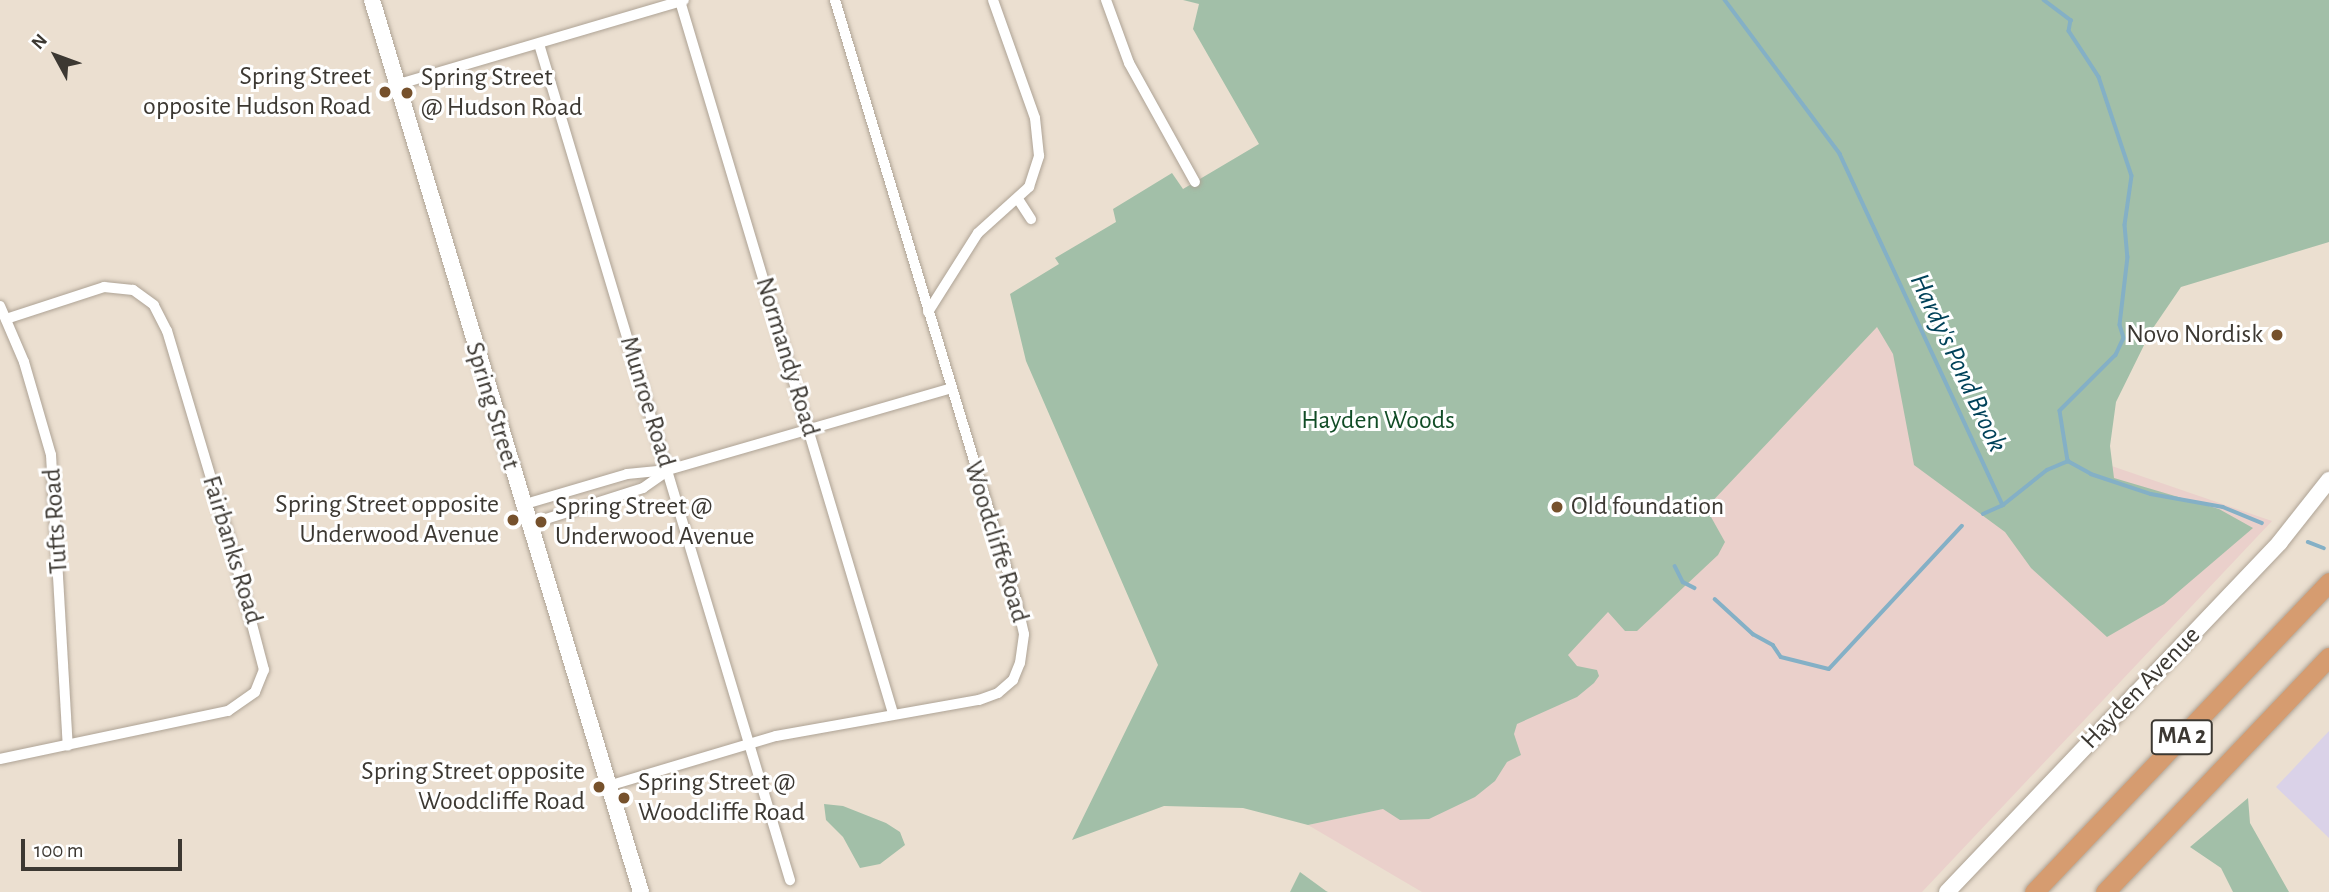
<!DOCTYPE html>
<html>
<head>
<meta charset="utf-8">
<style>
  body { margin:0 }
  #map { position:relative; width:2329px; height:892px; overflow:hidden; background:#ebdfd0; font-family:"Alegreya Sans",sans-serif }
  div>[style] { position:absolute }
  .commercial>* { inset:0; background:#ead0cb }
  .education>* { inset:0; background:#dad2e8 }
  .green>* { inset:0; background:#a2bfa8 }
  .stream>* { height:3.5px; margin:-1.75px; padding:0 1.75px; transform-origin:1.75px; border-radius:1.75px; background:#84b0c6 }
  .roads { filter:drop-shadow(0 0 2px #aea395) drop-shadow(0 0 2px #aea395) }
  .street>* { height:10px; margin:-5px; padding:0 5px; transform-origin:5px; border-radius:5px; background:#fff }
  .secondary>* { height:16px; margin:-8px; padding:0 8px; transform-origin:8px; border-radius:8px; background:#fff }
  .highway>* { height:19px; margin:-9.5px; padding:0 9.5px; transform-origin:9.5px; border-radius:9.5px; background:#d69c70 }
  .dots>* { width:19px; height:19px; translate:-50% -50%; box-sizing:border-box; border:4px solid #fff; border-radius:50% }
  span { translate:-50% -50%; white-space:nowrap; text-align:center; line-height:1.15; -webkit-text-stroke:6px #fff; paint-order:stroke }
  .shield-label span { padding:2px 5px; background:#fff; border:2px solid; border-radius:5px; -webkit-text-stroke-width:0 }
  .shield-label { font-size:24px; color:#3c3832; font-weight:700 }
  .poi-label { font-size:26px; color:#3c3832 }
  .right { translate:-100% -50%; text-align:right }
  .left { translate:0 -50%; text-align:left }
  .street-label { font-size:26px; color:#3c3832 }
  .park-label { font-size:26px; color:#114c26 }
  .water-label { font-size:28px; color:#014259; font-style:italic }
  .north { position:absolute; left:21px; top:21px; width:70px; height:70px; -webkit-text-stroke:5px #fff; paint-order:stroke; rotate:311deg; font-size:19px; font-weight:700; line-height:28px; text-align:center; color:#3c3832 }
  .north::after { content:''; display:block; margin:auto; width:24px; height:32px; background:#3c3832; clip-path:polygon(50% 0,100% 100%,50% 72%,0 100%) }
  .scale { position:absolute; left:21px; top:839px; width:161px; height:32px; box-sizing:border-box; border:4px solid #3c3832; border-top:0; padding-left:9px; font-size:21px; line-height:24px; white-space:nowrap; color:#3c3832; -webkit-text-stroke:5px #fff; paint-order:stroke }
</style>
</head>
<body>
<div id="map">
  <div class="commercial">
    <div style="clip-path:polygon(1956px 244px,2068px 451px,2272px 521px,1922px 892px,1422px 892px,1308px 825px,1425px 800px)"></div>
  </div>
  <div class="education">
    <div style="clip-path:polygon(2329px 731px,2329px 838px,2276px 787px)"></div>
  </div>
  <div class="green">
    <div style="clip-path:polygon(1183px 0,2329px 0,2329px 242px,2181px 287px,2151px 331px,2116px 402px,2110px 446px,2114px 478px,2219px 509px,2253px 528px,2164px 604px,2107px 637px,2031px 568px,2005px 532px,1914px 465px,1893px 354px,1877px 327px,1706px 508px,1725px 542px,1718px 555px,1637px 631px,1625px 631px,1608px 612px,1568px 655px,1577px 666px,1597px 670px,1599px 676px,1594px 683px,1577px 697px,1517px 724px,1514px 734px,1521px 755px,1507px 762px,1495px 781px,1475px 797px,1429px 819px,1400px 820px,1383px 809px,1308px 825px,1243px 808px,1164px 806px,1072px 840px,1158px 665px,1026px 361px,1010px 294px,1059px 264px,1055px 258px,1116px 222px,1113px 209px,1172px 173px,1183px 189px,1259px 144px,1193px 29px,1199px 4px)"></div>
    <div style="clip-path:polygon(2248px 798px,2250px 823px,2289px 892px,2233px 892px,2221px 868px,2190px 847px)"></div>
    <div style="clip-path:polygon(824px 804px,843px 806px,886px 823px,900px 832px,905px 845px,880px 864px,860px 868px,843px 837px,826px 820px)"></div>
    <div style="clip-path:polygon(1300px 872px,1326px 891px,1328px 892px,1290px 892px)"></div>
  </div>
  <div class="stream">
    <div style="left:1725px;top:0;width:192px;rotate:53.2deg"></div>
    <div style="left:1840px;top:154px;width:387px;rotate:65.1deg"></div>
    <div style="left:2003px;top:505px;width:56px;rotate:-38.5deg"></div>
    <div style="left:2047px;top:470px;width:23px;rotate:-23deg"></div>
    <div style="left:2068px;top:461px;width:26px;rotate:29deg"></div>
    <div style="left:2091px;top:474px;width:63px;rotate:18.4deg"></div>
    <div style="left:2151px;top:494px;width:73px;rotate:10.2deg"></div>
    <div style="left:2223px;top:507px;width:42px;rotate:22.3deg"></div>
    <div style="left:2044px;top:0;width:34px;rotate:37deg"></div>
    <div style="left:2071px;top:20px;width:11px;rotate:100deg"></div>
    <div style="left:2069px;top:31px;width:55px;rotate:56.9deg"></div>
    <div style="left:2099px;top:77px;width:104px;rotate:71.6deg"></div>
    <div style="left:2132px;top:176px;width:49px;rotate:98.1deg"></div>
    <div style="left:2125px;top:225px;width:32px;rotate:85deg"></div>
    <div style="left:2128px;top:257px;width:68px;rotate:96.7deg"></div>
    <div style="left:2120px;top:325px;width:14px;rotate:73deg"></div>
    <div style="left:2124px;top:338px;width:19px;rotate:115deg"></div>
    <div style="left:2116px;top:355px;width:79px;rotate:135deg"></div>
    <div style="left:2060px;top:411px;width:51px;rotate:80.9deg"></div>
    <div style="left:1983px;top:514px;width:22px;rotate:-24deg"></div>
    <div style="left:2308px;top:542px;width:17px;rotate:21deg"></div>
    <div style="left:1675px;top:566px;width:18px;rotate:63deg"></div>
    <div style="left:1683px;top:582px;width:13px;rotate:27deg"></div>
    <div style="left:1715px;top:599px;width:52px;rotate:42.6deg"></div>
    <div style="left:1753px;top:634px;width:23px;rotate:29deg"></div>
    <div style="left:1773px;top:645px;width:14px;rotate:56deg"></div>
    <div style="left:1781px;top:657px;width:49px;rotate:14deg"></div>
    <div style="left:1829px;top:669px;width:195px;rotate:-47.1deg"></div>
  </div>
  <div class="roads">
    <div class="street">
      <div style="left:1106px;top:0;width:67px;rotate:69.9deg"></div>
      <div style="left:1129px;top:63px;width:136px;rotate:61deg"></div>
      <div style="left:680px;top:1px;width:743px;rotate:73.35deg"></div>
      <div style="left:539px;top:44px;width:873px;rotate:73.29deg"></div>
      <div style="left:396px;top:85px;width:300px;rotate:-16.4deg"></div>
      <div style="left:1018px;top:199px;width:24px;rotate:57deg"></div>
      <div style="left:0;top:306px;width:61px;rotate:66.8deg"></div>
      <div style="left:24px;top:362px;width:97px;rotate:73.8deg"></div>
      <div style="left:51px;top:455px;width:291px;rotate:86.7deg"></div>
      <div style="left:928px;top:312px;width:93px;rotate:-57.7deg"></div>
      <div style="left:978px;top:233px;width:69px;rotate:-42deg"></div>
      <div style="left:1029px;top:187px;width:33px;rotate:-72deg"></div>
      <div style="left:1039px;top:156px;width:38px;rotate:-96deg"></div>
      <div style="left:1035px;top:118px;width:125px;rotate:-109.6deg"></div>
      <div style="left:522px;top:505px;width:109px;rotate:-16.4deg"></div>
      <div style="left:627px;top:474px;width:41px;rotate:-5.6deg"></div>
      <div style="left:668px;top:470px;width:292px;rotate:-16.1deg"></div>
      <div style="left:527px;top:525px;width:122px;rotate:-17.7deg"></div>
      <div style="left:643px;top:488px;width:28px;rotate:-35deg"></div>
      <div style="left:0;top:759px;width:233px;rotate:-11.9deg"></div>
      <div style="left:228px;top:711px;width:33px;rotate:-35deg"></div>
      <div style="left:255px;top:692px;width:24px;rotate:-68deg"></div>
      <div style="left:264px;top:670px;width:122px;rotate:-104.7deg"></div>
      <div style="left:233px;top:552px;width:231px;rotate:-106.6deg"></div>
      <div style="left:167px;top:331px;width:29px;rotate:-117deg"></div>
      <div style="left:154px;top:305px;width:26px;rotate:-144deg"></div>
      <div style="left:133px;top:290px;width:29px;rotate:-174deg"></div>
      <div style="left:104px;top:287px;width:103px;rotate:161.9deg"></div>
      <div style="left:608px;top:786px;width:175px;rotate:-16.6deg"></div>
      <div style="left:776px;top:736px;width:206px;rotate:-10.1deg"></div>
      <div style="left:979px;top:700px;width:20px;rotate:-20deg"></div>
      <div style="left:998px;top:693px;width:20px;rotate:-41deg"></div>
      <div style="left:1013px;top:680px;width:18px;rotate:-68deg"></div>
      <div style="left:1020px;top:663px;width:29px;rotate:-82deg"></div>
      <div style="left:1024px;top:634px;width:32px;rotate:-103deg"></div>
      <div style="left:1017px;top:603px;width:630px;rotate:-106.8deg"></div>
    </div>
    <div class="secondary">
      <div style="left:372px;top:0;width:932px;rotate:73.22deg"></div>
      <div style="left:1947px;top:892px;width:483px;rotate:-46.4deg"></div>
      <div style="left:2280px;top:542px;width:79px;rotate:-51.7deg"></div>
    </div>
    <div class="highway">
      <div style="left:2034px;top:892px;width:428px;rotate:-46.4deg"></div>
      <div style="left:2105px;top:892px;width:325px;rotate:-46.4deg"></div>
    </div>
  </div>
  <div class="dots">
    <div style="left:385px;top:92px;background:#76512c"></div>
    <div style="left:407px;top:93px;background:#76512c"></div>
    <div style="left:2277px;top:335px;background:#76512c"></div>
    <div style="left:1557px;top:507px;background:#76512c"></div>
    <div style="left:513px;top:520px;background:#76512c"></div>
    <div style="left:541px;top:522px;background:#76512c"></div>
    <div style="left:599px;top:787px;background:#76512c"></div>
    <div style="left:624px;top:798px;background:#76512c"></div>
  </div>
  <div class="shield-label">
    <span style="left:2182px;top:737px">MA 2</span>
  </div>
  <div class="poi-label">
    <span class="right" style="left:371px;top:92px">Spring Street<br>opposite Hudson Road</span>
    <span class="left" style="left:421px;top:93px">Spring Street<br>@ Hudson Road</span>
    <span class="right" style="left:2263px;top:335px">Novo Nordisk</span>
    <span class="right" style="left:499px;top:520px">Spring Street opposite<br>Underwood Avenue</span>
    <span class="left" style="left:555px;top:522px">Spring Street @<br>Underwood Avenue</span>
    <span class="left" style="left:1571px;top:507px">Old foundation</span>
    <span class="right" style="left:585px;top:787px">Spring Street opposite<br>Woodcliffe Road</span>
    <span class="left" style="left:638px;top:798px">Spring Street @<br>Woodcliffe Road</span>
  </div>
  <div class="street-label">
    <span style="left:787px;top:357px;rotate:73deg">Normandy Road</span>
    <span style="left:647px;top:402px;rotate:73deg">Munroe Road</span>
    <span style="left:492px;top:406px;rotate:73deg">Spring Street</span>
    <span style="left:56px;top:521px;rotate:-94deg">Tufts Road</span>
    <span style="left:996px;top:542px;rotate:73deg">Woodcliffe Road</span>
    <span style="left:232px;top:550px;rotate:73deg">Fairbanks Road</span>
    <span style="left:2141px;top:688px;rotate:-46deg">Hayden Avenue</span>
  </div>
  <div class="park-label">
    <span style="left:1378px;top:421px">Hayden Woods</span>
  </div>
  <div class="water-label">
    <span style="left:1958px;top:363px;rotate:65deg">Hardy's Pond Brook</span>
  </div>
  <div class="north">N</div>
  <div class="scale">100 m</div>
</div>
</body>
</html>
